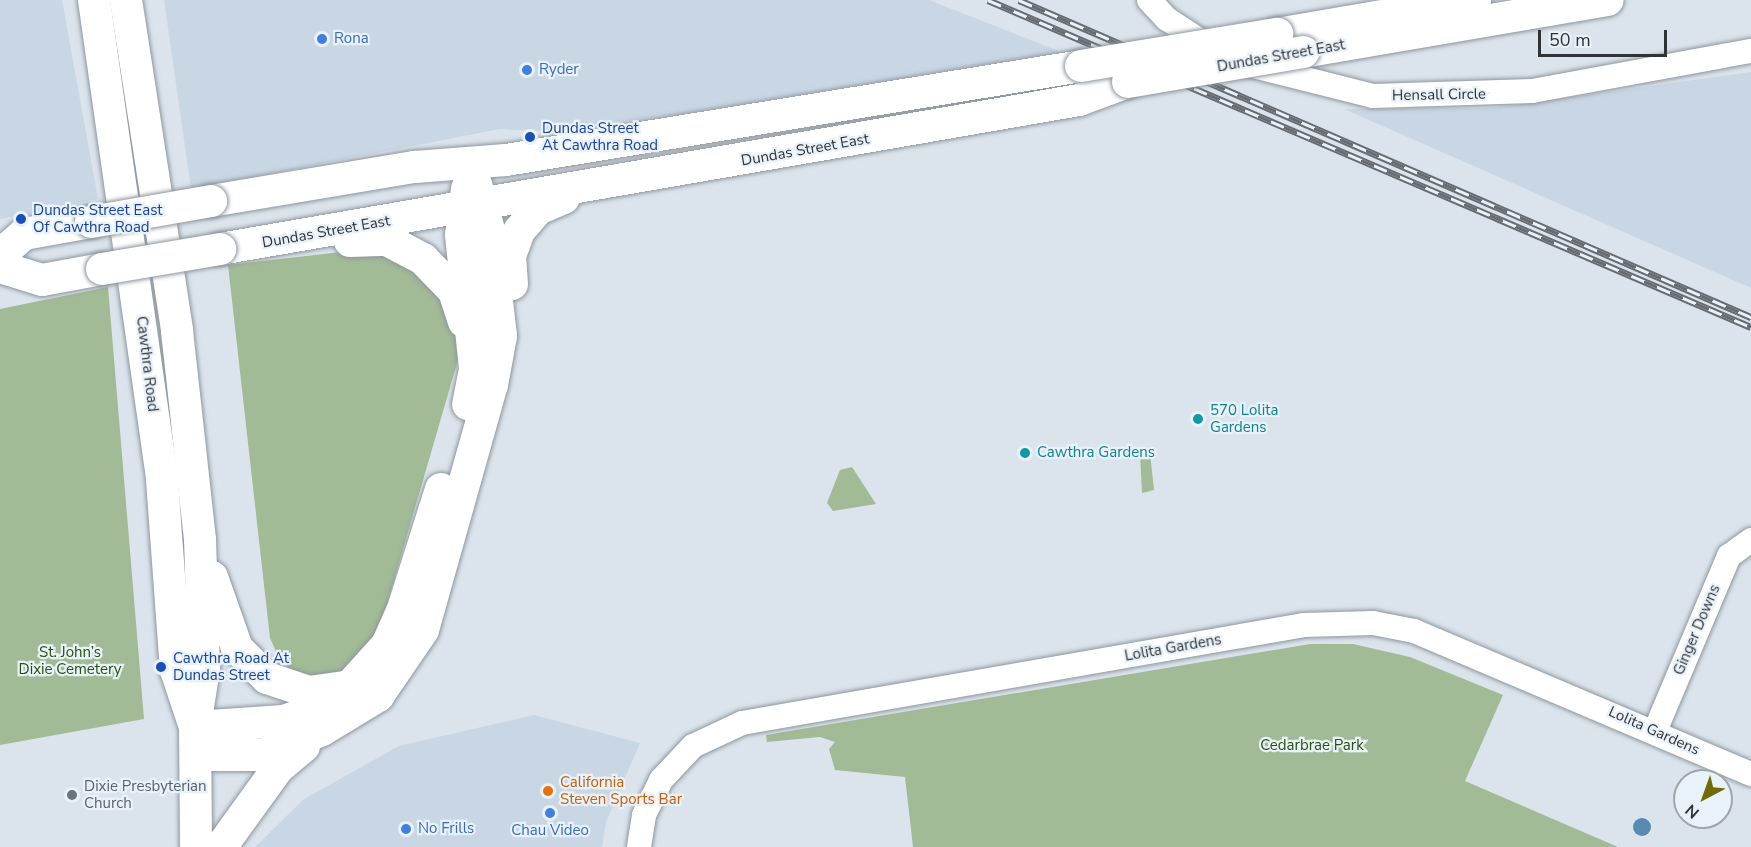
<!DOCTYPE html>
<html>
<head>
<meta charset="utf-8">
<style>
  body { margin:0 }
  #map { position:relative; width:1751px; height:847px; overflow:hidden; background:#dbe4ec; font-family:"Nunito Sans",sans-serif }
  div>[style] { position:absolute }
  .built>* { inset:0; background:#c9d6e4 }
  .green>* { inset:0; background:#a2ba96 }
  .water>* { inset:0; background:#588bb0 }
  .round { border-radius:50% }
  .roads { filter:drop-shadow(0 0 2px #8e969e) drop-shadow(0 0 2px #8e969e) }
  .minor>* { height:24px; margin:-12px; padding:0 12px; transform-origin:12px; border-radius:12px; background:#fff }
  .major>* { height:32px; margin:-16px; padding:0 16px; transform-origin:16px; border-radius:16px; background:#fff }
  .rail>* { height:7px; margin-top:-3.5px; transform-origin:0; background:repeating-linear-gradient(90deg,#e9f1f9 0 14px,#666c71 0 28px); box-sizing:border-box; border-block:2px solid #666c71 }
  .bridges { filter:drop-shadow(0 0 2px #8e969e) drop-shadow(0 0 2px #8e969e) }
  .major-bridge>* { height:32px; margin:-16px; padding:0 16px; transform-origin:16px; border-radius:16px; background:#fff }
  .dots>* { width:16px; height:16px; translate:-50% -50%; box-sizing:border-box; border:3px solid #e9f1f9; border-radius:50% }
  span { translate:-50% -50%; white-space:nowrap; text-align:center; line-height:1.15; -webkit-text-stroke:4.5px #e9f1f9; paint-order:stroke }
  .shop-label { font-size:15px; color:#366cbe }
  .left { translate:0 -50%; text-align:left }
  .street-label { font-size:15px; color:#2f3336 }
  .transit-label { font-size:15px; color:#164399 }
  .culture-label { font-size:15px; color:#0d838f }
  .park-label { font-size:15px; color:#275108 }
  .food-label { font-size:15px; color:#c56008 }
  .worship-label { font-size:15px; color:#5b616d }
  .north { position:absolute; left:1673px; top:769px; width:60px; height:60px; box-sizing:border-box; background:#e9f1f9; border:2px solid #9fa5ab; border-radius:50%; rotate:221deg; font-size:16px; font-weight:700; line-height:24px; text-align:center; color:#2f3336 }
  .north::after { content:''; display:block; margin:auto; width:21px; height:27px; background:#716b07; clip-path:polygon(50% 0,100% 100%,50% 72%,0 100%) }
  .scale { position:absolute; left:1538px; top:30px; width:129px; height:27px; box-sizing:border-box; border:3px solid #2f3336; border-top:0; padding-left:8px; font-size:18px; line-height:21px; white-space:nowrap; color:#2f3336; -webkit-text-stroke:4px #e9f1f9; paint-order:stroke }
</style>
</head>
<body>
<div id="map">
  <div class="built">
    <div style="clip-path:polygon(0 0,62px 0,98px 199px,0 219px)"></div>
    <div style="clip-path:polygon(164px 0,929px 0,1061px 52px,674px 115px,535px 131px,500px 129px,191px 189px)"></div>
    <div style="clip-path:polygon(1751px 72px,1751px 288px,1344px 109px,1493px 108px)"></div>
    <div style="clip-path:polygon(534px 715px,640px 743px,606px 822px,602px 847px,255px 847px,304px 799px,399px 746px)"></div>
  </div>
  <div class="green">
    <div style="clip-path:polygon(341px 252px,398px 254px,451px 306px,460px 353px,376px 642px,342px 675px,298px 676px,280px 661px,270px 638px,228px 265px)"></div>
    <div style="clip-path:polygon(108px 287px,144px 719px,0 745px,0 309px)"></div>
    <div style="clip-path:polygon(1150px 453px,1154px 490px,1142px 493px,1140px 454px)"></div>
    <div style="clip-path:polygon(852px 467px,876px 504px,833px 511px,827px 503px,840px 470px)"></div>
    <div style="clip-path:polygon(1310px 644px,1353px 644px,1410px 657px,1503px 695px,1465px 781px,1618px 847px,913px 847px,905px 777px,835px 770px,829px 749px,835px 742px,820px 737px,767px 742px,766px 735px)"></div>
  </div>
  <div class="water">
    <div class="round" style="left:1633px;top:818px;width:18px;height:18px"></div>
  </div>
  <div class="roads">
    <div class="minor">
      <div style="left:1149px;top:0;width:26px;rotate:47deg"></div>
      <div style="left:1167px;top:19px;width:75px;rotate:33.1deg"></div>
      <div style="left:1230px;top:60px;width:147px;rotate:14.1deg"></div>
      <div style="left:1373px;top:96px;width:159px;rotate:-1.8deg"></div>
      <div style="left:1532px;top:91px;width:223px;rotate:-10.4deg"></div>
      <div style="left:1655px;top:731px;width:190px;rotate:-67.1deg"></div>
      <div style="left:1729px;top:556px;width:27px;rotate:-36deg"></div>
      <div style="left:639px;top:847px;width:32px;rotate:-81deg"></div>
      <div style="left:644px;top:815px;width:39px;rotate:-64deg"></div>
      <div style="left:661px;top:780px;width:47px;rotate:-46.7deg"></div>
      <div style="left:693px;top:746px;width:54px;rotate:-25.1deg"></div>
      <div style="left:742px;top:723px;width:570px;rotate:-9.89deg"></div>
      <div style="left:1304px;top:625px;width:69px;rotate:-1.7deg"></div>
      <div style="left:1373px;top:623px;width:42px;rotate:11deg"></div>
      <div style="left:1414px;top:631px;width:366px;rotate:23deg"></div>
    </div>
    <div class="major">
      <div style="left:94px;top:0;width:485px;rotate:81.9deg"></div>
      <div style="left:162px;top:480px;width:191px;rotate:85.8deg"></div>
      <div style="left:176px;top:670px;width:60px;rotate:71.6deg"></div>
      <div style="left:195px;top:727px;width:120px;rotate:89.5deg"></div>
      <div style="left:126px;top:0;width:335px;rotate:81.2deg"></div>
      <div style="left:177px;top:331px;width:209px;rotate:83.7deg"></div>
      <div style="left:200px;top:539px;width:130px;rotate:88.2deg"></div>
      <div style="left:204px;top:669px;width:51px;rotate:99.1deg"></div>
      <div style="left:1277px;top:34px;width:201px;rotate:-9.7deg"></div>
      <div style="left:1303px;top:52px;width:309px;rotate:-9.7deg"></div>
      <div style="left:467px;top:189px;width:46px;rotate:97.4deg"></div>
      <div style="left:461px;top:235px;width:135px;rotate:84deg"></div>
      <div style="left:475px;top:369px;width:36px;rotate:101deg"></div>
      <div style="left:211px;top:201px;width:207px;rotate:-9.5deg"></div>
      <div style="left:415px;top:167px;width:91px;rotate:-4.4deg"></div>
      <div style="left:506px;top:160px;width:583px;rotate:-9.28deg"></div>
      <div style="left:350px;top:241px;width:37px;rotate:-2deg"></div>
      <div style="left:387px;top:240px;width:41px;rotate:27.8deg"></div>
      <div style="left:423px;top:259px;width:45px;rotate:45.9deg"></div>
      <div style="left:454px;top:291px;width:32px;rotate:72deg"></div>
      <div style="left:220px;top:249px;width:872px;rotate:-9.84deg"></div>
      <div style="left:1079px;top:100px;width:52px;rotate:-20.2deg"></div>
      <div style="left:0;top:255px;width:32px;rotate:-41deg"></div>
      <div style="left:24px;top:234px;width:68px;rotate:-10.2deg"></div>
      <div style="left:0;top:267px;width:44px;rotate:17.2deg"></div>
      <div style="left:42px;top:280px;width:61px;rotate:-10.4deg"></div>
      <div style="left:512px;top:284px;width:28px;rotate:-94deg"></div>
      <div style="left:510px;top:256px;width:27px;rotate:-70deg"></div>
      <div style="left:519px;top:231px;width:29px;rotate:-49deg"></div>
      <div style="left:538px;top:209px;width:28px;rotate:-23deg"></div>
      <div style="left:212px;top:577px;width:75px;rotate:70.6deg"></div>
      <div style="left:237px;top:648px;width:42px;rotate:45deg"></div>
      <div style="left:267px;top:678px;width:44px;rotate:18.4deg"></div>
      <div style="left:309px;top:692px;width:37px;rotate:-8deg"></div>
      <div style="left:195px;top:727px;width:89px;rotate:-3.9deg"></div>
      <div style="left:284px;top:721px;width:28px;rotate:-19deg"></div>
      <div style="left:310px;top:712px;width:46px;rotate:-32.7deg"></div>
      <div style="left:349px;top:687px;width:57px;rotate:-47.9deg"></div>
      <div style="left:387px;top:645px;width:36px;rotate:-66deg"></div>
      <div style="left:402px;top:612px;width:129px;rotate:-72.4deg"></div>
      <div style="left:198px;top:755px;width:65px"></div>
      <div style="left:263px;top:755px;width:64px;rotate:-23deg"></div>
      <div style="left:322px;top:730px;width:66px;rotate:-31.3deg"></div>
      <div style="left:378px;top:696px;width:80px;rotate:-55.7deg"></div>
      <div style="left:423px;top:630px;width:255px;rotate:-74.3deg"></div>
      <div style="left:492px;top:385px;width:50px;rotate:-79.6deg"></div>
      <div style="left:501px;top:336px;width:107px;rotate:-96.5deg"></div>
      <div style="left:489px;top:230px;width:48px;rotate:-105.8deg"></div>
      <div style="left:221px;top:847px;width:97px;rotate:-54.2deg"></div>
      <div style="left:278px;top:768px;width:34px;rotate:-40deg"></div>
    </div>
  </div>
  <div class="rail">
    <div style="left:988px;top:0;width:830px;rotate:23.2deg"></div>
    <div style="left:1019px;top:0;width:798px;rotate:23.42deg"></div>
  </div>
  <div class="bridges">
    <div class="major-bridge">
      <div style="left:1081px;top:66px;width:199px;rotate:-9.3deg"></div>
      <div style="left:1128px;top:82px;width:178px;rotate:-9.7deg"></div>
      <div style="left:91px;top:222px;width:122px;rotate:-9.9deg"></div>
      <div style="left:102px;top:269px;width:120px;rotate:-9.6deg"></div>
    </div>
  </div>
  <div class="dots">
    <div style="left:322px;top:39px;background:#3f7fe0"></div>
    <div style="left:527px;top:70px;background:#3f7fe0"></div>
    <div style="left:530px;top:137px;background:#1a4fb4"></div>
    <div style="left:21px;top:219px;background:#1a4fb4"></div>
    <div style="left:1198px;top:419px;background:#0f9aa8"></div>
    <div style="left:1025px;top:453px;background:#0f9aa8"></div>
    <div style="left:161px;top:667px;background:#1a4fb4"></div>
    <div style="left:548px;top:791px;background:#e8710a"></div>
    <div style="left:72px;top:795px;background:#6b7280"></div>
    <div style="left:550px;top:813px;background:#3f7fe0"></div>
    <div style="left:406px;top:829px;background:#3f7fe0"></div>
  </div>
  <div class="shop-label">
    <span class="left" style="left:334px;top:39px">Rona</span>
    <span class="left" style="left:539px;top:70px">Ryder</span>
    <span class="left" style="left:418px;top:829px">No Frills</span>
    <span style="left:550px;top:831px">Chau Video</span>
  </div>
  <div class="street-label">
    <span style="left:1281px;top:56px;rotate:-10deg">Dundas Street East</span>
    <span style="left:1439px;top:95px;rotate:-1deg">Hensall Circle</span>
    <span style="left:805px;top:150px;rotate:-10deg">Dundas Street East</span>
    <span style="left:326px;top:232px;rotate:-10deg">Dundas Street East</span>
    <span style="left:147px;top:364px;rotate:83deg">Cawthra Road</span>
    <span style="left:1697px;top:630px;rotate:-67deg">Ginger Downs</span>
    <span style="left:1173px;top:648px;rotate:-10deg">Lolita Gardens</span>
    <span style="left:1654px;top:731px;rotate:24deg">Lolita Gardens</span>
  </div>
  <div class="transit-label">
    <span class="left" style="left:542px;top:137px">Dundas Street<br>At Cawthra Road</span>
    <span class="left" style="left:33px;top:219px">Dundas Street East<br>Of Cawthra Road</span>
    <span class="left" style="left:173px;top:667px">Cawthra Road At<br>Dundas Street</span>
  </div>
  <div class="culture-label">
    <span class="left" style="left:1210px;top:419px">570 Lolita<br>Gardens</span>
    <span class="left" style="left:1037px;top:453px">Cawthra Gardens</span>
  </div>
  <div class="park-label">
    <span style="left:70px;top:661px">St. John’s<br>Dixie Cemetery</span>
    <span style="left:1312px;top:746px">Cedarbrae Park</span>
  </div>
  <div class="food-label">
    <span class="left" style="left:560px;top:791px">California<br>Steven Sports Bar</span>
  </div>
  <div class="worship-label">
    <span class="left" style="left:84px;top:795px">Dixie Presbyterian<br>Church</span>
  </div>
  <div class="north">N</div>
  <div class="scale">50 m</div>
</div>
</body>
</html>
